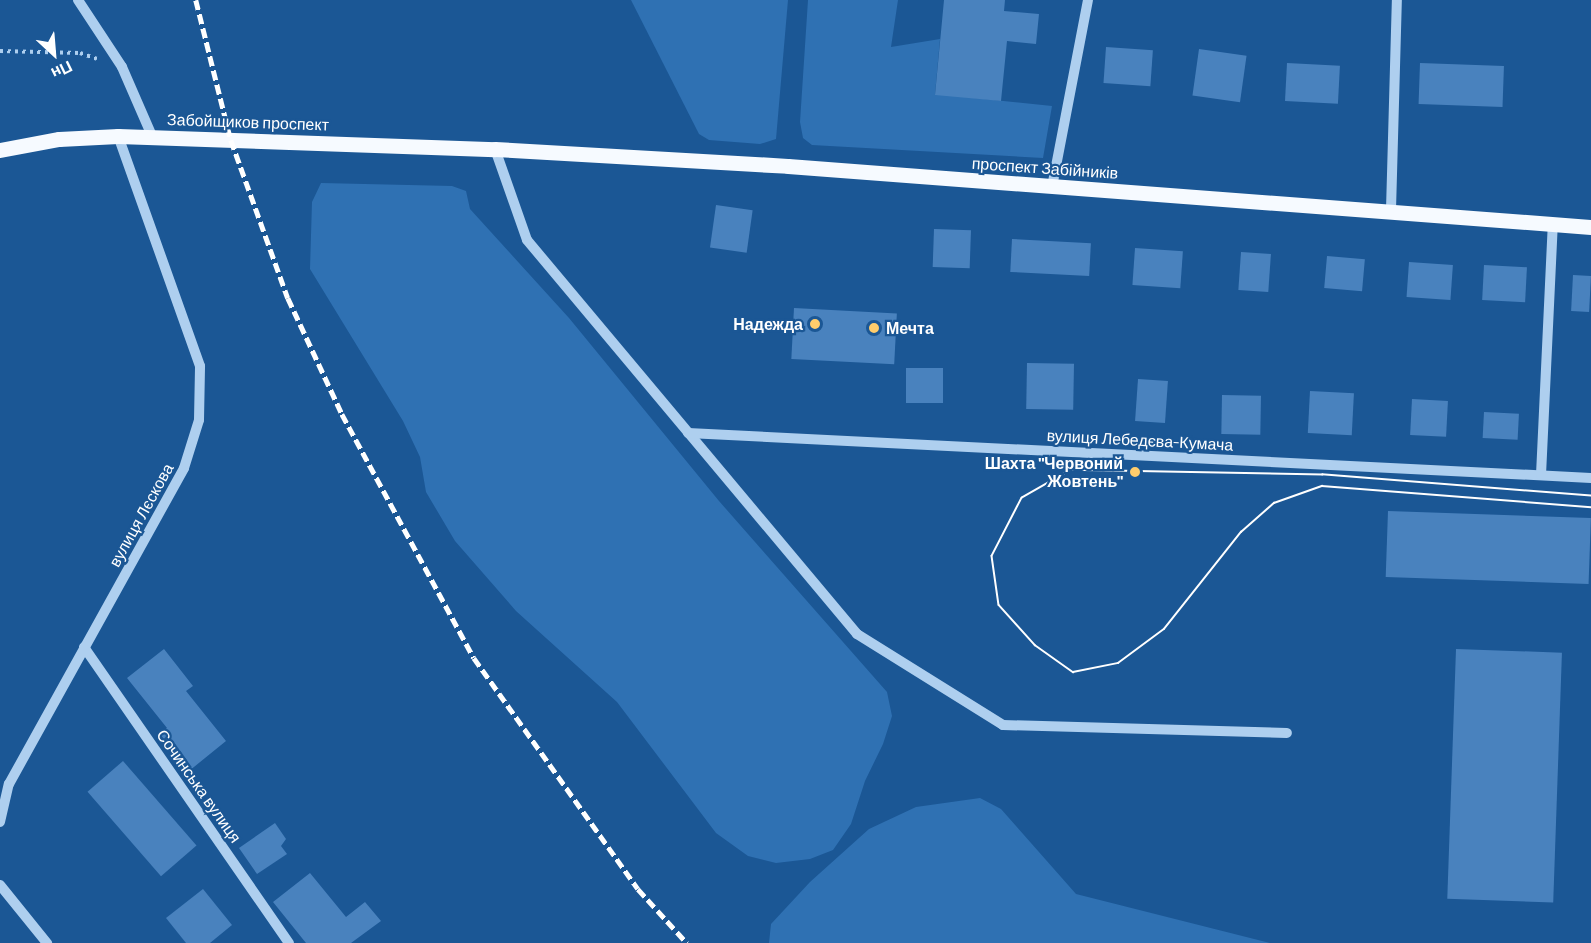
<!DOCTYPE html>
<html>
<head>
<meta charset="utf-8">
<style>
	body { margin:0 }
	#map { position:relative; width:1591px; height:943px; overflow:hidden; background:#1b5795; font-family:Barlow,sans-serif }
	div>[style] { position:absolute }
	.green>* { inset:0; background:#2f71b3 }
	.building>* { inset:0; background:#4982be; transform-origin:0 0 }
	.path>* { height:4px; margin-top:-2px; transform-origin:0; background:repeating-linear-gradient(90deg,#aecfef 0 3px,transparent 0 7.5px) }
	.minor>* { height:10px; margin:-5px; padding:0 5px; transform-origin:5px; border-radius:5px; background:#aecfef }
	.major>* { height:15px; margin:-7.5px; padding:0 7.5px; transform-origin:7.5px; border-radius:7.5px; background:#f6faff }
	.tram>* { height:1.5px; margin:-0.75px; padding:0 0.75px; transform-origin:0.75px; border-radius:0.75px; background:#fff }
	.rail>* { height:4.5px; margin-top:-2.25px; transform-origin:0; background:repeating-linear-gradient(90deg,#fff 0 10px,transparent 0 14.5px) }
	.dots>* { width:16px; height:16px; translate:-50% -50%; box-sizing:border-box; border:3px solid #1b5795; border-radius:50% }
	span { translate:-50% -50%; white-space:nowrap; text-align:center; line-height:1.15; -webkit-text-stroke:4.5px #1b5795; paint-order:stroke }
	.street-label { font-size:16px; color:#fff }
	.poi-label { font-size:16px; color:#fff; font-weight:700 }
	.right { translate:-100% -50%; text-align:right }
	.left { translate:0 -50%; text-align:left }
	.north { position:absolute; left:24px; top:24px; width:60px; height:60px; -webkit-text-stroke:4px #1b5795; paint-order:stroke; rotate:154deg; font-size:16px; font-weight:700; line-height:24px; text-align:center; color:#fff }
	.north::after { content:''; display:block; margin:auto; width:21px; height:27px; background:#fff; clip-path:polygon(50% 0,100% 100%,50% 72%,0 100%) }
</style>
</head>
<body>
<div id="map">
	<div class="green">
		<div style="clip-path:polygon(631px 0,788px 0,776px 139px,760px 144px,709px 140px,699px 134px)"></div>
		<div style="clip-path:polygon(808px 0,898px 0,891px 47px,940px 39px,935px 94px,1052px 106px,1043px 158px,812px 145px,803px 138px,800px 122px)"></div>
		<div style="clip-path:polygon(321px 183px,452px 186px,466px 191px,470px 209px,569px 318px,719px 501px,887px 692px,892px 716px,883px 744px,865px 781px,851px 824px,833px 850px,810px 859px,776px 863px,748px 856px,716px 833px,617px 702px,516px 611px,455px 541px,426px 492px,420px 457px,403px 421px,310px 269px,312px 202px)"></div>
		<div style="clip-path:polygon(980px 798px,1001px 809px,1076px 894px,1270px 943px,769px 943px,771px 924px,810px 882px,869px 829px,916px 807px)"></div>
	</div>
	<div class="building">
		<div style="clip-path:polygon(944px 0,1005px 0,1004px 11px,1039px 14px,1036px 44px,1007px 41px,1001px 101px,935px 95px)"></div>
		<div style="left:1106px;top:47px;width:47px;height:36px;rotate:4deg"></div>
		<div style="left:1199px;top:49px;width:48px;height:47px;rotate:8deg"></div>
		<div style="left:1287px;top:63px;width:53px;height:38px;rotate:3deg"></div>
		<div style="left:1420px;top:63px;width:84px;height:41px;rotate:2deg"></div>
		<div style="left:716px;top:205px;width:37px;height:43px;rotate:8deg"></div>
		<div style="left:934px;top:229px;width:37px;height:38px;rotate:2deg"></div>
		<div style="left:1012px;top:239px;width:79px;height:33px;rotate:3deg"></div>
		<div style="left:1135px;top:248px;width:48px;height:37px;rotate:4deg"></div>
		<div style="left:1241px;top:252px;width:30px;height:38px;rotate:4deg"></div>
		<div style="left:1327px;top:256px;width:38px;height:32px;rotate:5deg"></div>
		<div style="left:1409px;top:262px;width:44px;height:35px;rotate:4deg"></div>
		<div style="left:1484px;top:265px;width:43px;height:35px;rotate:3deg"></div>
		<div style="left:1573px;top:275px;width:18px;height:36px;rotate:3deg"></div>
		<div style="left:794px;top:308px;width:103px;height:51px;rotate:3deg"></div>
		<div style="left:1027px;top:363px;width:47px;height:46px;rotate:1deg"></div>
		<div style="left:906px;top:368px;width:37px;height:35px"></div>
		<div style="left:1138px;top:379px;width:30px;height:42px;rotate:4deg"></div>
		<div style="left:1310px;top:391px;width:44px;height:42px;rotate:3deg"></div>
		<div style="left:1222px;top:395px;width:39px;height:39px;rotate:1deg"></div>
		<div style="left:1412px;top:399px;width:36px;height:36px;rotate:3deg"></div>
		<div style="left:1484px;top:412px;width:35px;height:26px;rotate:3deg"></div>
		<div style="left:1388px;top:511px;width:203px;height:66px;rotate:2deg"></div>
		<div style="clip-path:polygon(164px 649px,193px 686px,186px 691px,226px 741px,189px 771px,160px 734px,167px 728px,127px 678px)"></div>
		<div style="left:1456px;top:649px;width:106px;height:250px;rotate:2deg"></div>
		<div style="left:123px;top:761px;width:112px;height:47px;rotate:49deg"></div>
		<div style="clip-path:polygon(275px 823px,286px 839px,281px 846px,287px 854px,257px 874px,239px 848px)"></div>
		<div style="clip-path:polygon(310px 873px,346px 917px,365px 902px,381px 921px,351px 943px,306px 943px,273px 902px)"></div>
		<div style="clip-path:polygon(203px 889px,232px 925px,210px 943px,186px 943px,166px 918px)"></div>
	</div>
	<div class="path">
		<div style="left:0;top:51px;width:80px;rotate:1.4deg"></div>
		<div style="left:80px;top:53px;width:18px;rotate:19deg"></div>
	</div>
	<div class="minor">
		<div style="left:78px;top:0;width:80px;rotate:56.7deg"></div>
		<div style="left:122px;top:67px;width:75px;rotate:66.5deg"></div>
		<div style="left:495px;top:149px;width:96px;rotate:70.6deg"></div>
		<div style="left:527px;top:240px;width:514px;rotate:50.05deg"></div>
		<div style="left:857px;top:634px;width:172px;rotate:31.9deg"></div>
		<div style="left:1003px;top:725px;width:284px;rotate:1.6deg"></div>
		<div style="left:1052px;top:187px;width:190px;rotate:-79.1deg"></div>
		<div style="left:1391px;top:210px;width:210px;rotate:-88.4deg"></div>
		<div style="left:688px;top:433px;width:904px;rotate:2.85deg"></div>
		<div style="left:1541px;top:475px;width:251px;rotate:-87.3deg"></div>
		<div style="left:84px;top:647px;width:360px;rotate:55.3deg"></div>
		<div style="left:0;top:822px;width:39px;rotate:-77deg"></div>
		<div style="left:9px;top:784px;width:361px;rotate:-61deg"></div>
		<div style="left:184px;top:468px;width:50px;rotate:-72.6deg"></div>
		<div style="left:199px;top:420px;width:54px;rotate:-88.9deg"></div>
		<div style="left:200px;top:366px;width:244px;rotate:-109.6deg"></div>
		<div style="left:0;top:885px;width:75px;rotate:51deg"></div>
	</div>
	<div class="major">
		<div style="left:0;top:150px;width:60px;rotate:-10.6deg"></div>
		<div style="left:59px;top:139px;width:59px;rotate:-2.9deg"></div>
		<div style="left:118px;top:136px;width:377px;rotate:2deg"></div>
		<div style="left:495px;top:149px;width:293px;rotate:3.3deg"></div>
		<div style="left:788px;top:166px;width:805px;rotate:4.34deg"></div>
	</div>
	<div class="tram">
		<div style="left:1591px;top:496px;width:269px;rotate:-175.5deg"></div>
		<div style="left:1323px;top:475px;width:252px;rotate:-178.9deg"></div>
		<div style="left:1071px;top:470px;width:56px;rotate:150.3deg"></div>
		<div style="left:1022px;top:498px;width:65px;rotate:117.3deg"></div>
		<div style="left:992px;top:556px;width:49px;rotate:81.9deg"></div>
		<div style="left:999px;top:605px;width:54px;rotate:48deg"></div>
		<div style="left:1035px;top:645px;width:47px;rotate:35.4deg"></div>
		<div style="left:1073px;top:672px;width:46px;rotate:-11.3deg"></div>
		<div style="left:1118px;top:663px;width:57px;rotate:-36.5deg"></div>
		<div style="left:1164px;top:629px;width:124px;rotate:-51.6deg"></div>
		<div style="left:1241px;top:532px;width:44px;rotate:-41.3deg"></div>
		<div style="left:1274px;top:503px;width:51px;rotate:-19.5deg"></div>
		<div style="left:1322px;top:486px;width:270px;rotate:4.5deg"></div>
	</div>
	<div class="rail">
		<div style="left:196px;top:0;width:144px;rotate:76deg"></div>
		<div style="left:231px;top:140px;width:168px;rotate:70.2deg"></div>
		<div style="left:288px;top:298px;width:128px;rotate:65deg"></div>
		<div style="left:342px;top:414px;width:277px;rotate:61.6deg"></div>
		<div style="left:474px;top:658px;width:283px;rotate:54.6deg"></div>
		<div style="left:638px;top:889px;width:73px;rotate:47.8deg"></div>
	</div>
	<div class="dots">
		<div style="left:815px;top:324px;background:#ffcd6c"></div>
		<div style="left:874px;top:328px;background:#ffcd6c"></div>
		<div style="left:1135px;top:472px;background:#ffcd6c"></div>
	</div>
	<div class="street-label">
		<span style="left:248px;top:122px;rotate:2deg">Забойщиков проспект</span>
		<span style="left:1045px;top:168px;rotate:4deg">проспект Забійників</span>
		<span style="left:1140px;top:440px;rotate:3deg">вулиця Лебедєва-Кумача</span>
		<span style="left:141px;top:515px;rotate:-61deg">вулиця Лєскова</span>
		<span style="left:199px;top:786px;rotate:55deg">Сочинська вулиця</span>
	</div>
	<div class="poi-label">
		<span class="right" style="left:803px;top:324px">Надежда</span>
		<span class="left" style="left:886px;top:328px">Мечта</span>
		<span class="right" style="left:1123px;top:472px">Шахта "Червоний<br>Жовтень"</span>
	</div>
	<div class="north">Пн</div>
</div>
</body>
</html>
